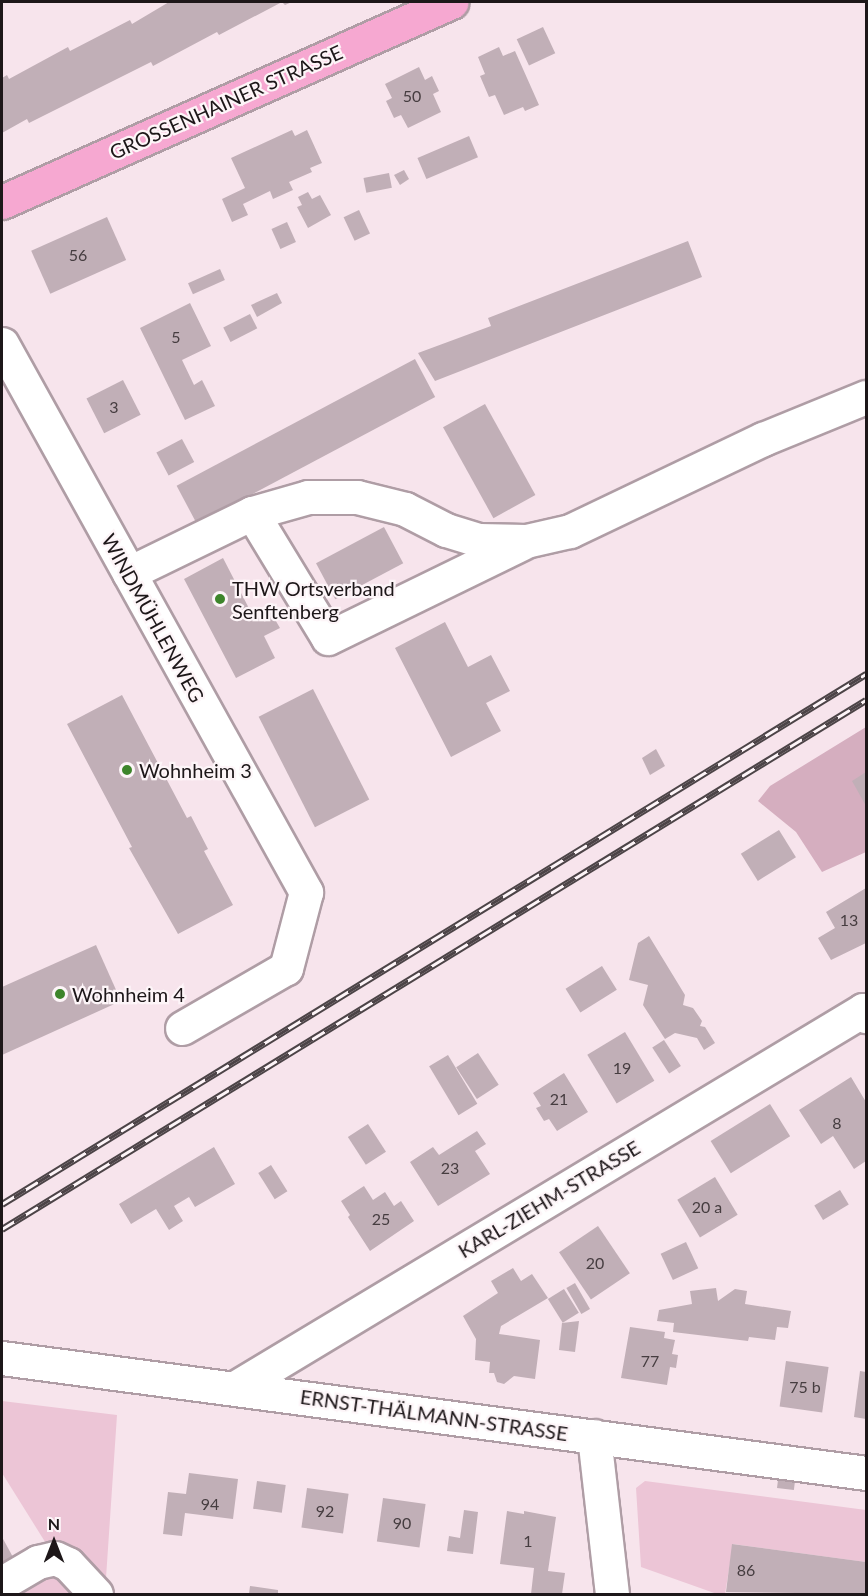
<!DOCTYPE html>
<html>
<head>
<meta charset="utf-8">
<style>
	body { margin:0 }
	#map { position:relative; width:868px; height:1596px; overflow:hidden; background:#f7e4ec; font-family:Lato,sans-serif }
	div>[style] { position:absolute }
	.green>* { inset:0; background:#ecc5d6 }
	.forest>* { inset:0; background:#d5aebf }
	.building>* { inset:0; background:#c1afb7; transform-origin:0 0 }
	.roads { filter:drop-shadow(2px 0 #af9da5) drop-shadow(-2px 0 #af9da5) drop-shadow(0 2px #af9da5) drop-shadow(0 -2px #af9da5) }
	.minor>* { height:33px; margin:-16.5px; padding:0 16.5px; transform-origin:16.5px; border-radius:16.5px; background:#fff }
	.major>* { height:33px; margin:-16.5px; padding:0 16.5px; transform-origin:16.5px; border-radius:16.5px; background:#f6a8d1 }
	.rail>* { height:7px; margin-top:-3.5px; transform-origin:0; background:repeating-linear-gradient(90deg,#fdf5f8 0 14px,#4c4447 0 28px); box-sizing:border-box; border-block:2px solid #4c4447 }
	.dots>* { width:16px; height:16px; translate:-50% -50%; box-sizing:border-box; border:3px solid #fdf5f8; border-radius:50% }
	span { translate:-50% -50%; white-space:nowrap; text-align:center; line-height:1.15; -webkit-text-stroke:4.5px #fdf5f8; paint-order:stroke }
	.number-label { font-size:16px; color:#463d40 }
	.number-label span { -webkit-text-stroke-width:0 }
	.street-label { font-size:20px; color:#1d1719 }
	.poi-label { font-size:20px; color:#1d1719 }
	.left { translate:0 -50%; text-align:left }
	.frame { position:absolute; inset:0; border:3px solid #1d1719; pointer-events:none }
	.north { position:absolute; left:24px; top:1512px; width:60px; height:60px; -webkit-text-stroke:4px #fdf5f8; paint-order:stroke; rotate:0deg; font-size:16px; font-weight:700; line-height:24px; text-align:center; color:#1d1719 }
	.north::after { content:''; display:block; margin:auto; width:21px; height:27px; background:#1d1719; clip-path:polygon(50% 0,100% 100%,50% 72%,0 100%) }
</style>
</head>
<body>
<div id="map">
	<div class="green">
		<div style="clip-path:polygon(2px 1401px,117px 1415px,106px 1578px,99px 1576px,90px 1563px,78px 1554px,47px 1545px,2px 1473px)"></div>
		<div style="clip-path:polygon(645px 1481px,866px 1510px,866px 1562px,733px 1544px,725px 1594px,717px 1594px,641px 1567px,636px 1488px)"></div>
		<div style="clip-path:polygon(53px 1568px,81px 1594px,2px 1594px)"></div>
	</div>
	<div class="forest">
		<div style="clip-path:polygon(866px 727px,866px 852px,822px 872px,796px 832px,758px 801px,770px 786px)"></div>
	</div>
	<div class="building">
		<div style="clip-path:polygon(169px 2px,292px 2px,285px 5px,282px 2px,219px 35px,217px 32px,153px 66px,151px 62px,29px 123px,27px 119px,2px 133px,2px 78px,7px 75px,9px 79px,68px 47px,70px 51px,130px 20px,132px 24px)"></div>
		<div style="left:543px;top:27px;width:29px;height:29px;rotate:65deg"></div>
		<div style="clip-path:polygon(499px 47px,503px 56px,515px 51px,539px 105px,525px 111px,523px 107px,504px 115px,495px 95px,489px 97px,480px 76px,485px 74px,478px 57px)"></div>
		<div style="clip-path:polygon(419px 67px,425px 80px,432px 76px,439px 91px,433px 94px,441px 112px,408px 128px,401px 115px,394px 118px,386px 101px,392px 98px,385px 84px)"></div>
		<div style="clip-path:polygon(292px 130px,295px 136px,307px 130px,322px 163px,310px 168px,312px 172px,289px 182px,293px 190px,273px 199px,270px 191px,243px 204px,248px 215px,232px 222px,222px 199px,245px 188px,231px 158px)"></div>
		<div style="left:469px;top:136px;width:23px;height:56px;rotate:67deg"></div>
		<div style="clip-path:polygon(404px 170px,409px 179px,400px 185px,394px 175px)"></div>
		<div style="left:389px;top:173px;width:15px;height:26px;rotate:79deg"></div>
		<div style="clip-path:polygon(308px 192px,312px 199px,320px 195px,331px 215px,308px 228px,297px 207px,302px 205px,298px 197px)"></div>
		<div style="left:359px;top:210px;width:26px;height:17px;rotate:65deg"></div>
		<div style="left:107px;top:217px;width:47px;height:83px;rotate:66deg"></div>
		<div style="left:287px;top:222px;width:22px;height:17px;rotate:66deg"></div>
		<div style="clip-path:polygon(688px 241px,702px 277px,435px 381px,418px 353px,491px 326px,488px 318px)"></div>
		<div style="left:220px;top:269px;width:12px;height:35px;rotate:66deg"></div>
		<div style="clip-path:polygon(277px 293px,282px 303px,257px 317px,251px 305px)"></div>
		<div style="clip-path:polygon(190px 303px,211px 346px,182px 360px,194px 385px,202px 380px,215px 406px,185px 420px,140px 328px)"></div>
		<div style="left:250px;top:314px;width:16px;height:30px;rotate:63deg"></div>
		<div style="left:415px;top:359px;width:43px;height:270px;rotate:62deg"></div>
		<div style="left:123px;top:380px;width:39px;height:41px;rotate:63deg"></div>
		<div style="left:485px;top:404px;width:104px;height:48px;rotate:61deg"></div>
		<div style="left:182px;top:439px;width:26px;height:29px;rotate:62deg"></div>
		<div style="left:384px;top:527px;width:41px;height:77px;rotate:62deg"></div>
		<div style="clip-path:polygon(223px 558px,255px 620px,270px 611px,280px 628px,264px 636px,275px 658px,236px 678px,184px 579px)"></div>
		<div style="clip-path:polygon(445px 622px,468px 667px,491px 655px,510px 691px,486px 703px,501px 731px,451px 757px,395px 648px)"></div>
		<div style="left:313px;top:689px;width:124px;height:61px;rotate:63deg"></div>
		<div style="clip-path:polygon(122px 695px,187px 818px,191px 816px,208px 849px,204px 851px,233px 905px,178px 934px,129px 848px,132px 847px,67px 724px)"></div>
		<div style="clip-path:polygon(656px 749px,665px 766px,650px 775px,642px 758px)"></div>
		<div style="clip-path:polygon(866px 772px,866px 806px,852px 781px)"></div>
		<div style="left:779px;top:830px;width:32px;height:45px;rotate:58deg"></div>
		<div style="clip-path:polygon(866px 888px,866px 943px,831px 960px,818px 938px,835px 928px,826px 912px)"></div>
		<div style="clip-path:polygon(649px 936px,685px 995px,683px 1005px,693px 1008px,702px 1021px,700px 1026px,705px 1027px,715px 1043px,704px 1050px,697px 1038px,675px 1033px,665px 1039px,643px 1005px,648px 985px,629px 980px,638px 943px)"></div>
		<div style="clip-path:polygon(96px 945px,121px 1001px,2px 1055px,2px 987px)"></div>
		<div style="left:602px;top:966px;width:28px;height:43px;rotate:58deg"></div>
		<div style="left:625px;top:1032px;width:57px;height:44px;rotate:59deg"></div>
		<div style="left:664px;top:1040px;width:31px;height:14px;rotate:57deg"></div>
		<div style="left:478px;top:1053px;width:38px;height:26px;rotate:57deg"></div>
		<div style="left:448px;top:1055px;width:57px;height:22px;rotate:59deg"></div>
		<div style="clip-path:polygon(564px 1073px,588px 1112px,557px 1131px,549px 1119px,544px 1121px,536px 1108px,541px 1106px,533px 1093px)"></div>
		<div style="clip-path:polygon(851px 1077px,866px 1102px,866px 1161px,854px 1169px,833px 1136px,821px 1144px,799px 1110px)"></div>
		<div style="left:770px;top:1104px;width:38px;height:70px;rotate:58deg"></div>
		<div style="left:368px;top:1124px;width:33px;height:24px;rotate:57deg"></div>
		<div style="clip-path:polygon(477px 1131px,486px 1144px,475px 1151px,490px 1174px,438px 1206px,410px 1162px,433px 1147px,439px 1155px)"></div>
		<div style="clip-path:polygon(214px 1147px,235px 1184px,195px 1207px,189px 1197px,174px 1206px,183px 1221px,169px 1230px,156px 1209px,131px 1224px,119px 1204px)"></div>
		<div style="left:271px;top:1165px;width:31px;height:15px;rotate:58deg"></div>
		<div style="left:715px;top:1177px;width:44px;height:44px;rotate:59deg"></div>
		<div style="clip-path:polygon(364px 1186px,373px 1200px,385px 1192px,394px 1206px,401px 1201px,414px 1221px,370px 1251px,348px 1217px,350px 1215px,341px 1201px)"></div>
		<div style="left:840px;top:1190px;width:17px;height:30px;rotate:59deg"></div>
		<div style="left:598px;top:1226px;width:57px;height:47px;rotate:56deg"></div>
		<div style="left:686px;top:1242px;width:29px;height:28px;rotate:65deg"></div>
		<div style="clip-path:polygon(513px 1268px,521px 1281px,532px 1274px,548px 1298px,501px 1326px,499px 1334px,540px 1340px,535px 1379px,514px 1376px,504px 1384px,497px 1382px,494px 1373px,489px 1373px,490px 1362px,475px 1360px,476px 1339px,463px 1316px,498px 1293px,491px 1281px)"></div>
		<div style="left:575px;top:1283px;width:30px;height:10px;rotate:60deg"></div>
		<div style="clip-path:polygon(716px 1288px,718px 1301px,735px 1289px,747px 1291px,745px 1304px,791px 1311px,788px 1328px,777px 1327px,775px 1340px,749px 1337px,748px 1341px,673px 1332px,674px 1323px,657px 1321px,659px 1310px,692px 1304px,690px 1291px)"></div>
		<div style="left:564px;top:1289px;width:28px;height:19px;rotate:58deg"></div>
		<div style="clip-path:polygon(579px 1321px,575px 1352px,559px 1350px,562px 1323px)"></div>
		<div style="clip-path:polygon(630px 1327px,665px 1332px,664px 1338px,675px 1340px,672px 1354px,678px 1355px,676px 1368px,670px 1367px,667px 1385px,621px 1378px)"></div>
		<div style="left:786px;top:1361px;width:43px;height:46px;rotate:8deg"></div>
		<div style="clip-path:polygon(860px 1371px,866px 1372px,866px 1419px,854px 1417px)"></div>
		<div style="clip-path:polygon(189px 1473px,238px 1479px,233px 1519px,185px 1513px,182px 1536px,163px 1534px,168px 1492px,186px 1494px)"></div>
		<div style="left:778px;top:1480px;width:17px;height:8px;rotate:7deg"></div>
		<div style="left:257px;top:1481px;width:29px;height:28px;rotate:8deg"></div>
		<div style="left:307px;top:1488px;width:42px;height:40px;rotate:8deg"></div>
		<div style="left:383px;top:1498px;width:43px;height:44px;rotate:8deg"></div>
		<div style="clip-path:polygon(464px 1510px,478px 1512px,473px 1554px,447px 1551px,449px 1536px,460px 1538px)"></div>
		<div style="clip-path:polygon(507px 1511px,524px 1514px,524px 1511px,556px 1517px,548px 1571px,565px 1573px,562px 1594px,531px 1594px,534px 1568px,500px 1564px)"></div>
		<div style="clip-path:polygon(2px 1537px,14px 1559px,2px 1566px)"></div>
		<div style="clip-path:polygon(732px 1544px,866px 1562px,866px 1594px,726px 1592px)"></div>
		<div style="clip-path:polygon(250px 1586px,278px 1590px,278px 1594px,249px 1594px)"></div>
	</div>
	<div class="roads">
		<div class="minor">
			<div style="left:2px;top:344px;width:627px;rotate:60.98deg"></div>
			<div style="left:306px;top:892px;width:79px;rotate:104.7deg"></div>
			<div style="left:286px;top:968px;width:120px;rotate:150deg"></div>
			<div style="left:252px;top:513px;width:146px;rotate:58.7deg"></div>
			<div style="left:328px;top:638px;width:215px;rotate:-26deg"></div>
			<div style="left:129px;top:573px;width:137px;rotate:-26deg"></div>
			<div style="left:252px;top:513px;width:58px;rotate:-15.9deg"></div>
			<div style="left:308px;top:497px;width:49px"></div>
			<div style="left:357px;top:497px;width:49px;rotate:14deg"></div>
			<div style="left:405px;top:509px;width:46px;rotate:27.1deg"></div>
			<div style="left:446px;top:530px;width:34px;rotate:17deg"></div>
			<div style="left:479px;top:540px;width:47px;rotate:1.2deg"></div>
			<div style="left:526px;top:541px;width:45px;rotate:-12.8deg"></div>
			<div style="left:570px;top:531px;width:214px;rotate:-25.5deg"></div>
			<div style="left:763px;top:439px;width:111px;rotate:-22.2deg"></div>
			<div style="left:2px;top:1358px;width:872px;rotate:7.58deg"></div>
			<div style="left:235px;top:1388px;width:733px;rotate:-31.04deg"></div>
			<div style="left:863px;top:1010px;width:7px;rotate:63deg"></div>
			<div style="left:594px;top:1436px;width:159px;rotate:83.5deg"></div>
			<div style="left:2px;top:1583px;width:42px;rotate:-30.3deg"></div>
			<div style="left:38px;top:1562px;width:17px;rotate:-13deg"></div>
			<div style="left:55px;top:1558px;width:14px;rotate:25deg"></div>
			<div style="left:68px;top:1564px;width:41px;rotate:47deg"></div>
		</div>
		<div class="major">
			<div style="left:2px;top:202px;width:492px;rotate:-24deg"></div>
		</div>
	</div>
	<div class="rail">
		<div style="left:2px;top:1204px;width:1014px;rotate:-31.53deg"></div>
		<div style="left:2px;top:1229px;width:1013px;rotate:-31.48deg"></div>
	</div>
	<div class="dots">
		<div style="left:220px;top:599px;background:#3d852b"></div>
		<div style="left:127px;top:770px;background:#3d852b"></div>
		<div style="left:60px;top:994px;background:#3d852b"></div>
	</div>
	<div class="number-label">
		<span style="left:412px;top:96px">50</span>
		<span style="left:78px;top:255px">56</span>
		<span style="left:176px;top:337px">5</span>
		<span style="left:114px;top:407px">3</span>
		<span style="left:849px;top:920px">13</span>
		<span style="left:622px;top:1068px">19</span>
		<span style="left:559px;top:1099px">21</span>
		<span style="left:837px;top:1123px">8</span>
		<span style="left:450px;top:1168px">23</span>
		<span style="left:707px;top:1207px">20 a</span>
		<span style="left:381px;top:1219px">25</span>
		<span style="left:595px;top:1263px">20</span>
		<span style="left:650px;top:1361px">77</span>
		<span style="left:805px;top:1387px">75 b</span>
		<span style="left:210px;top:1504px">94</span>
		<span style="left:325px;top:1511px">92</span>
		<span style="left:402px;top:1523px">90</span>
		<span style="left:528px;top:1541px">1</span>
		<span style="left:746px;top:1570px">86</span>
	</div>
	<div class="street-label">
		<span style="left:226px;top:102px;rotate:-24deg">GROSSENHAINER STRASSE</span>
		<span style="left:153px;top:618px;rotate:61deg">WINDMÜHLENWEG</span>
		<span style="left:549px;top:1199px;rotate:-31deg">KARL-ZIEHM-STRASSE</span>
		<span style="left:434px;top:1415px;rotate:8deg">ERNST-THÄLMANN-STRASSE</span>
	</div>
	<div class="poi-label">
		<span class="left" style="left:232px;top:600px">THW Ortsverband<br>Senftenberg</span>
		<span class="left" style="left:139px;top:770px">Wohnheim 3</span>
		<span class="left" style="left:72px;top:994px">Wohnheim 4</span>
	</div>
	<div class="frame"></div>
	<div class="north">N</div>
</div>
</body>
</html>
